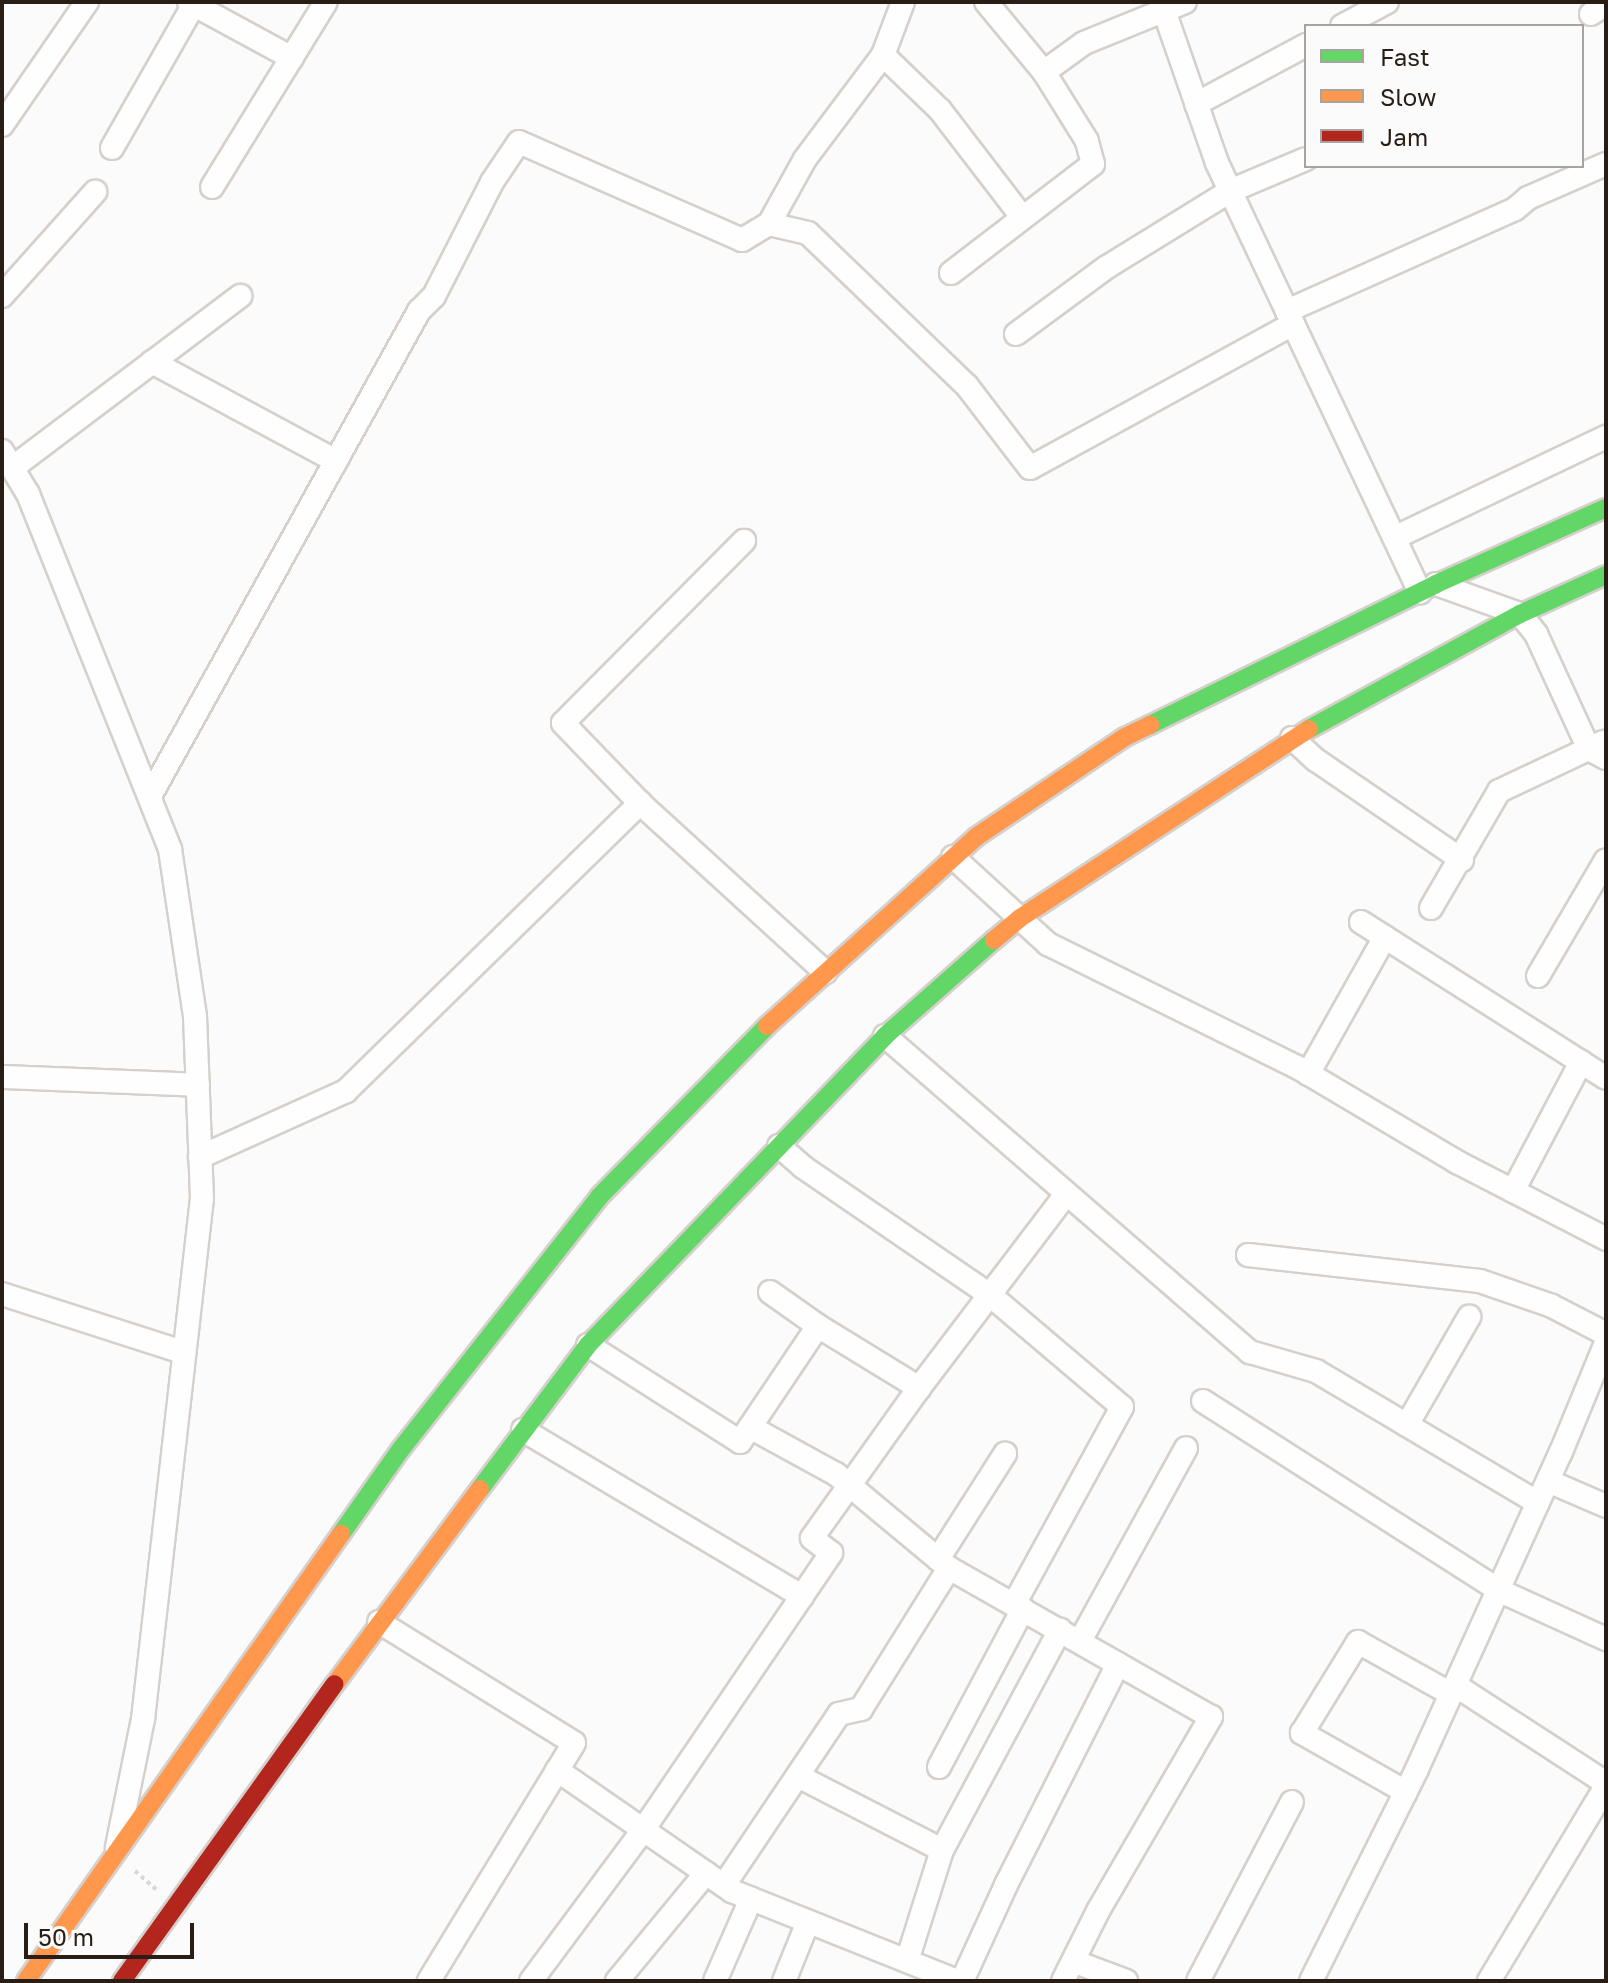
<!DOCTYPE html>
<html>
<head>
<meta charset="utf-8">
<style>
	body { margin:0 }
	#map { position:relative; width:1608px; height:1983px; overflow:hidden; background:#fbfbfb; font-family:"Golos Text",sans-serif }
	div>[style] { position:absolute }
	.path>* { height:4px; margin-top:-2px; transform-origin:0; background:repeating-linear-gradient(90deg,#d9d8d7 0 4px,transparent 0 8px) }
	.roads { filter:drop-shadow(2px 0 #d5d0cc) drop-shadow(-2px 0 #d5d0cc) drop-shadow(0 2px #d5d0cc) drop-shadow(0 -2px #d5d0cc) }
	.street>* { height:22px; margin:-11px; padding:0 11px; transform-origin:11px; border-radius:11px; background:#fefefe }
	.fast>* { height:18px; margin:-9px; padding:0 9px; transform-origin:9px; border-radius:9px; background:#63d668 }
	.slow>* { height:18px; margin:-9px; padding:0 9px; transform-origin:9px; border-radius:9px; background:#ff974d }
	.jam>* { height:18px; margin:-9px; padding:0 9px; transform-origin:9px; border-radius:9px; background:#b3261e }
	span { translate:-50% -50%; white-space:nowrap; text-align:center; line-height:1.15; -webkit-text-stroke:6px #fbfbfb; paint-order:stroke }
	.frame { position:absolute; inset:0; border:4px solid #281e16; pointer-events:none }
	.legend { position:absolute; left:1304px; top:24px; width:280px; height:144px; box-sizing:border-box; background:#fbfbfb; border:2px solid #a7a39f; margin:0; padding:10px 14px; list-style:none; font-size:24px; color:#281e16 }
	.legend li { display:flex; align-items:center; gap:16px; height:40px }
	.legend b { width:40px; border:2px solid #a7a39f }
	.scale { position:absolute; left:24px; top:1923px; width:170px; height:36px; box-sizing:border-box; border:4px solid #281e16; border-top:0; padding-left:10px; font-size:24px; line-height:28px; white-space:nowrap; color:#281e16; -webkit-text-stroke:6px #fbfbfb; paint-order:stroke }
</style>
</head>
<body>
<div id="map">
	<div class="path">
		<div style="left:135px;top:1871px;width:28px;rotate:41deg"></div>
	</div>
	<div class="roads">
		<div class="street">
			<div style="left:189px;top:2px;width:117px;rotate:28.5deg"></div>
			<div style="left:1161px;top:2px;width:170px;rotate:70.8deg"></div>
			<div style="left:1217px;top:163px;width:475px;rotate:64.7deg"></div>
			<div style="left:1591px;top:14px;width:18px;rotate:-34deg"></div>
			<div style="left:1342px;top:26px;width:51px;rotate:-28.1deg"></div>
			<div style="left:883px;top:55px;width:79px;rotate:44deg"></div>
			<div style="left:940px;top:110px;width:135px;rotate:52.5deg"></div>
			<div style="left:1044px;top:72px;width:49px;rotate:-35.9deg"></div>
			<div style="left:1084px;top:43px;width:109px;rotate:-22.1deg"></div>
			<div style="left:1196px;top:104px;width:125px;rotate:-28.2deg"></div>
			<div style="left:2px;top:125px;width:150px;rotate:-55.4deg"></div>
			<div style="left:112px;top:148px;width:166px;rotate:-60.3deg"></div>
			<div style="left:212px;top:187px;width:217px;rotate:-58.4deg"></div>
			<div style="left:769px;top:224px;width:40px;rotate:13deg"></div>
			<div style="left:808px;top:233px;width:221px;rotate:43.9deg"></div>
			<div style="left:967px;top:386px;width:103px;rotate:52.5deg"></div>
			<div style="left:1030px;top:468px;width:300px;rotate:-28.7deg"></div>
			<div style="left:1293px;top:324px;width:14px;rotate:-115deg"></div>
			<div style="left:1287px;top:311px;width:250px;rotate:-24.1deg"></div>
			<div style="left:1515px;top:209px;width:17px;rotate:-40deg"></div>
			<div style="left:1528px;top:198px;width:85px;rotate:-23.6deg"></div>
			<div style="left:951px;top:273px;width:179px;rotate:-37.5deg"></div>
			<div style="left:1093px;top:164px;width:24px;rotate:-105deg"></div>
			<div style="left:1087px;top:141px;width:81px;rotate:-121.9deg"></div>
			<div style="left:1044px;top:72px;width:91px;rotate:-129.6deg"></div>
			<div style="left:2px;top:296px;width:140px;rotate:-48.2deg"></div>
			<div style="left:1016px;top:334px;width:113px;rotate:-36.4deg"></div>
			<div style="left:1107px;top:267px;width:145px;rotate:-31.7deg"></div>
			<div style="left:1230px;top:191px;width:82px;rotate:-22.8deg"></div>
			<div style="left:152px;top:362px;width:209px;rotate:28.3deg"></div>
			<div style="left:2px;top:451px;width:50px;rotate:58.8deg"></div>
			<div style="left:28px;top:494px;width:382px;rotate:68.2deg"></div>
			<div style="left:170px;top:849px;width:169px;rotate:81.5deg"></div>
			<div style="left:195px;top:1016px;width:182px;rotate:87.8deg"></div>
			<div style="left:202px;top:1198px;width:524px;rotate:96.46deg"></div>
			<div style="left:143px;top:1719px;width:131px;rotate:101.5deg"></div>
			<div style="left:12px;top:468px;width:286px;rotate:-37deg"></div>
			<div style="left:1396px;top:537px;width:233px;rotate:-25.5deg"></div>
			<div style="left:1436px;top:584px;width:89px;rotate:19.7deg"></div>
			<div style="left:1520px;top:614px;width:26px;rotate:51deg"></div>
			<div style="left:1536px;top:634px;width:127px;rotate:65.3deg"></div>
			<div style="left:1589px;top:749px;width:19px;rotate:28deg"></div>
			<div style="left:1292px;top:738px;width:33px;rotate:43deg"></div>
			<div style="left:1316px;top:760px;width:177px;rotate:34.4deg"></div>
			<div style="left:150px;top:796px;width:555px;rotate:-60.99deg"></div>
			<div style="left:419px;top:311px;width:21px;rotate:-45deg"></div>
			<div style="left:434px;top:296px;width:128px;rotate:-63deg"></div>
			<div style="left:492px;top:182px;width:48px;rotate:-56deg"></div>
			<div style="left:519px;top:142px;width:244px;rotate:23.7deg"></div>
			<div style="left:742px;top:240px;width:31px;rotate:-31deg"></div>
			<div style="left:769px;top:224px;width:74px;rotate:-61deg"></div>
			<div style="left:805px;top:159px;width:130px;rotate:-53.1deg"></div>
			<div style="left:883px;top:55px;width:57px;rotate:-69.3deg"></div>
			<div style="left:640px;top:803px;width:111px;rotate:-133.9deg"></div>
			<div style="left:563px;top:723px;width:257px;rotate:-45.2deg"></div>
			<div style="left:953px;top:857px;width:129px;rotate:42.5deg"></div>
			<div style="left:1048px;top:944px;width:278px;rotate:26.3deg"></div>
			<div style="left:1297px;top:1067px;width:186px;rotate:30.7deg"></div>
			<div style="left:1457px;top:1162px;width:168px;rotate:27.3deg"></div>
			<div style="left:1431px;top:908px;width:135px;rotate:-59.8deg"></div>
			<div style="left:1499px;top:791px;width:115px;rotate:-25.2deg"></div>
			<div style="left:1361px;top:922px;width:290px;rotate:32.5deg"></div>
			<div style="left:1538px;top:976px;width:134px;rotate:-59.6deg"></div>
			<div style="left:885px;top:1036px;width:483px;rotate:40.9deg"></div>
			<div style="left:1250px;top:1352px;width:69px;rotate:16.1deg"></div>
			<div style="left:1316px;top:1371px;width:258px;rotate:30.7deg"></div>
			<div style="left:1308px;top:1074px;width:157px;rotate:-60.7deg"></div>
			<div style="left:2px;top:1077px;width:196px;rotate:2.3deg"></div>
			<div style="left:779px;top:1146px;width:32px;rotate:41deg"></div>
			<div style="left:803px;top:1167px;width:227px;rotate:34.4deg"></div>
			<div style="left:990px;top:1295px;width:173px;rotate:40.3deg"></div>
			<div style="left:1122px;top:1407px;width:225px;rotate:118.7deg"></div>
			<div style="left:200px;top:1157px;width:160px;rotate:-24.3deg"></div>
			<div style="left:346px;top:1091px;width:412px;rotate:-44.4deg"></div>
			<div style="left:640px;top:803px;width:251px;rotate:42.4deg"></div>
			<div style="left:1513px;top:1191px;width:146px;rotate:-62.2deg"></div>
			<div style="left:1248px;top:1255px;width:233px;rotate:6.4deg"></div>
			<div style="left:1480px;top:1281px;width:76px;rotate:19.1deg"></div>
			<div style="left:1552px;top:1306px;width:61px;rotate:27.4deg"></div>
			<div style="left:770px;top:1292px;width:59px;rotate:35.3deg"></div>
			<div style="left:818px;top:1326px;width:119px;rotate:31.5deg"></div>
			<div style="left:2px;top:1294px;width:190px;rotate:17.8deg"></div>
			<div style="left:588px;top:1345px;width:180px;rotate:32.5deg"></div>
			<div style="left:740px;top:1442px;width:140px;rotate:-56.1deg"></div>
			<div style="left:1203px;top:1401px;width:350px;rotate:32.6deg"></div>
			<div style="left:1498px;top:1590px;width:119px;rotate:24.4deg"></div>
			<div style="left:1407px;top:1425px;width:125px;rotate:-60.1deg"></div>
			<div style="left:750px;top:1427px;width:98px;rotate:28.7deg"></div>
			<div style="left:836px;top:1474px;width:147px;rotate:39.8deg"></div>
			<div style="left:949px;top:1568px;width:194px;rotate:29.6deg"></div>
			<div style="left:1118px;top:1664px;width:248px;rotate:116.9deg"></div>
			<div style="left:1006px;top:1885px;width:106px;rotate:114.6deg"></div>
			<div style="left:523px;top:1430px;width:325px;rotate:30.8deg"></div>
			<div style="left:1548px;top:1481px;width:63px;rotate:23.3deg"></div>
			<div style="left:938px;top:1559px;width:125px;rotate:-57.5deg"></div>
			<div style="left:379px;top:1622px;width:229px;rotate:31.8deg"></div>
			<div style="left:574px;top:1743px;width:279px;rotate:121.4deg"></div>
			<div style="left:1080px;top:1641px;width:220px;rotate:-61.2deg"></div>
			<div style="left:1455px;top:1685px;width:180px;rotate:33deg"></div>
			<div style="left:939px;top:1767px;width:179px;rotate:-62deg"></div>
			<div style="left:557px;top:1770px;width:213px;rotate:34.7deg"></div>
			<div style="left:732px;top:1891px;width:242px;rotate:21.8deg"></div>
			<div style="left:798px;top:1776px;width:162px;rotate:27.2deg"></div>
			<div style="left:1406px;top:1792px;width:120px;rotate:-150.4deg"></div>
			<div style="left:1302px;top:1733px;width:107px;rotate:-58.4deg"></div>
			<div style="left:1358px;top:1642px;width:107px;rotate:29.2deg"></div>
			<div style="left:724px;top:1885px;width:206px;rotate:-56.1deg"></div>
			<div style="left:839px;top:1714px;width:23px;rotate:-13deg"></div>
			<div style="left:861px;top:1709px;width:166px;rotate:-58deg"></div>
			<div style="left:907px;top:1961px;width:116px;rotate:-72.5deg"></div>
			<div style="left:942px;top:1850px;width:250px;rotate:-61.8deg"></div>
			<div style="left:1073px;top:1961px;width:57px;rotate:20.7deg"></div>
			<div style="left:531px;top:1981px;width:188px;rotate:-53.4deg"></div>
			<div style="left:643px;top:1830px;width:335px;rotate:-55.8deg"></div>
			<div style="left:831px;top:1553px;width:24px;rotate:-142deg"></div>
			<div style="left:812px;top:1538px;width:184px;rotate:-54.5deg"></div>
			<div style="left:919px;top:1388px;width:243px;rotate:-52.8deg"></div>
			<div style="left:617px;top:1981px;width:140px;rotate:-50.5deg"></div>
			<div style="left:715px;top:1981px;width:90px;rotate:-66.3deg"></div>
			<div style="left:784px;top:1981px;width:64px;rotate:-67.9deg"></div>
			<div style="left:1063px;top:1981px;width:78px;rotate:-63.4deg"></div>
			<div style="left:1098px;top:1911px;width:225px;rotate:-59.8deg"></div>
			<div style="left:1211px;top:1717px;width:107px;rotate:-150.3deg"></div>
			<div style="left:1198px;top:1981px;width:202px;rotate:-62.3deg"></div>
			<div style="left:1311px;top:1981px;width:237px;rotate:-63.4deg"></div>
			<div style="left:1417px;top:1769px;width:348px;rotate:-65.6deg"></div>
			<div style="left:1561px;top:1452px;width:118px;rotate:-67.6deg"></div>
			<div style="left:1489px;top:1981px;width:227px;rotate:-59deg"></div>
		</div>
		<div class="fast">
			<div style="left:1150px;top:725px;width:319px;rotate:-26.2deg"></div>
			<div style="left:1436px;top:584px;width:186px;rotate:-24.1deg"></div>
			<div style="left:1309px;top:729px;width:240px;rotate:-28.6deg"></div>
			<div style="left:1520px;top:614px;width:94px;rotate:-24.4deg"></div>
			<div style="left:480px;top:1489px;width:180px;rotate:-53.1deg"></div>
			<div style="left:588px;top:1345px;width:429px;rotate:-46.1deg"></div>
			<div style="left:885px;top:1036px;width:145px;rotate:-41.4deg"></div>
			<div style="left:341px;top:1534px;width:104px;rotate:-54.8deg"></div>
			<div style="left:401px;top:1449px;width:320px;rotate:-51.8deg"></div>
			<div style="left:599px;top:1197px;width:240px;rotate:-45.5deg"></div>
		</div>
		<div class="slow">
			<div style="left:994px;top:940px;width:34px;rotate:-40deg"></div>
			<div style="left:1020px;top:918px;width:345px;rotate:-33.2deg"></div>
			<div style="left:767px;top:1026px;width:282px;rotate:-42.1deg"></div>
			<div style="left:976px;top:837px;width:179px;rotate:-33.9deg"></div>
			<div style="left:1125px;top:737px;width:28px;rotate:-26deg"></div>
			<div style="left:335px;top:1684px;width:243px;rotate:-53.4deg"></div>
			<div style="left:26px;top:1981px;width:547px;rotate:-54.83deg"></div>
		</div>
		<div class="jam">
			<div style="left:122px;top:1981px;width:365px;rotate:-54.4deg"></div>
		</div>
	</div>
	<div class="frame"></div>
	<ul class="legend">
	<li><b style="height:10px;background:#63d668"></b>Fast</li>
	<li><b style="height:10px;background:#ff974d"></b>Slow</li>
	<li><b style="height:10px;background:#b3261e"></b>Jam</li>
	</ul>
	<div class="scale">50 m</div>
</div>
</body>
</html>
